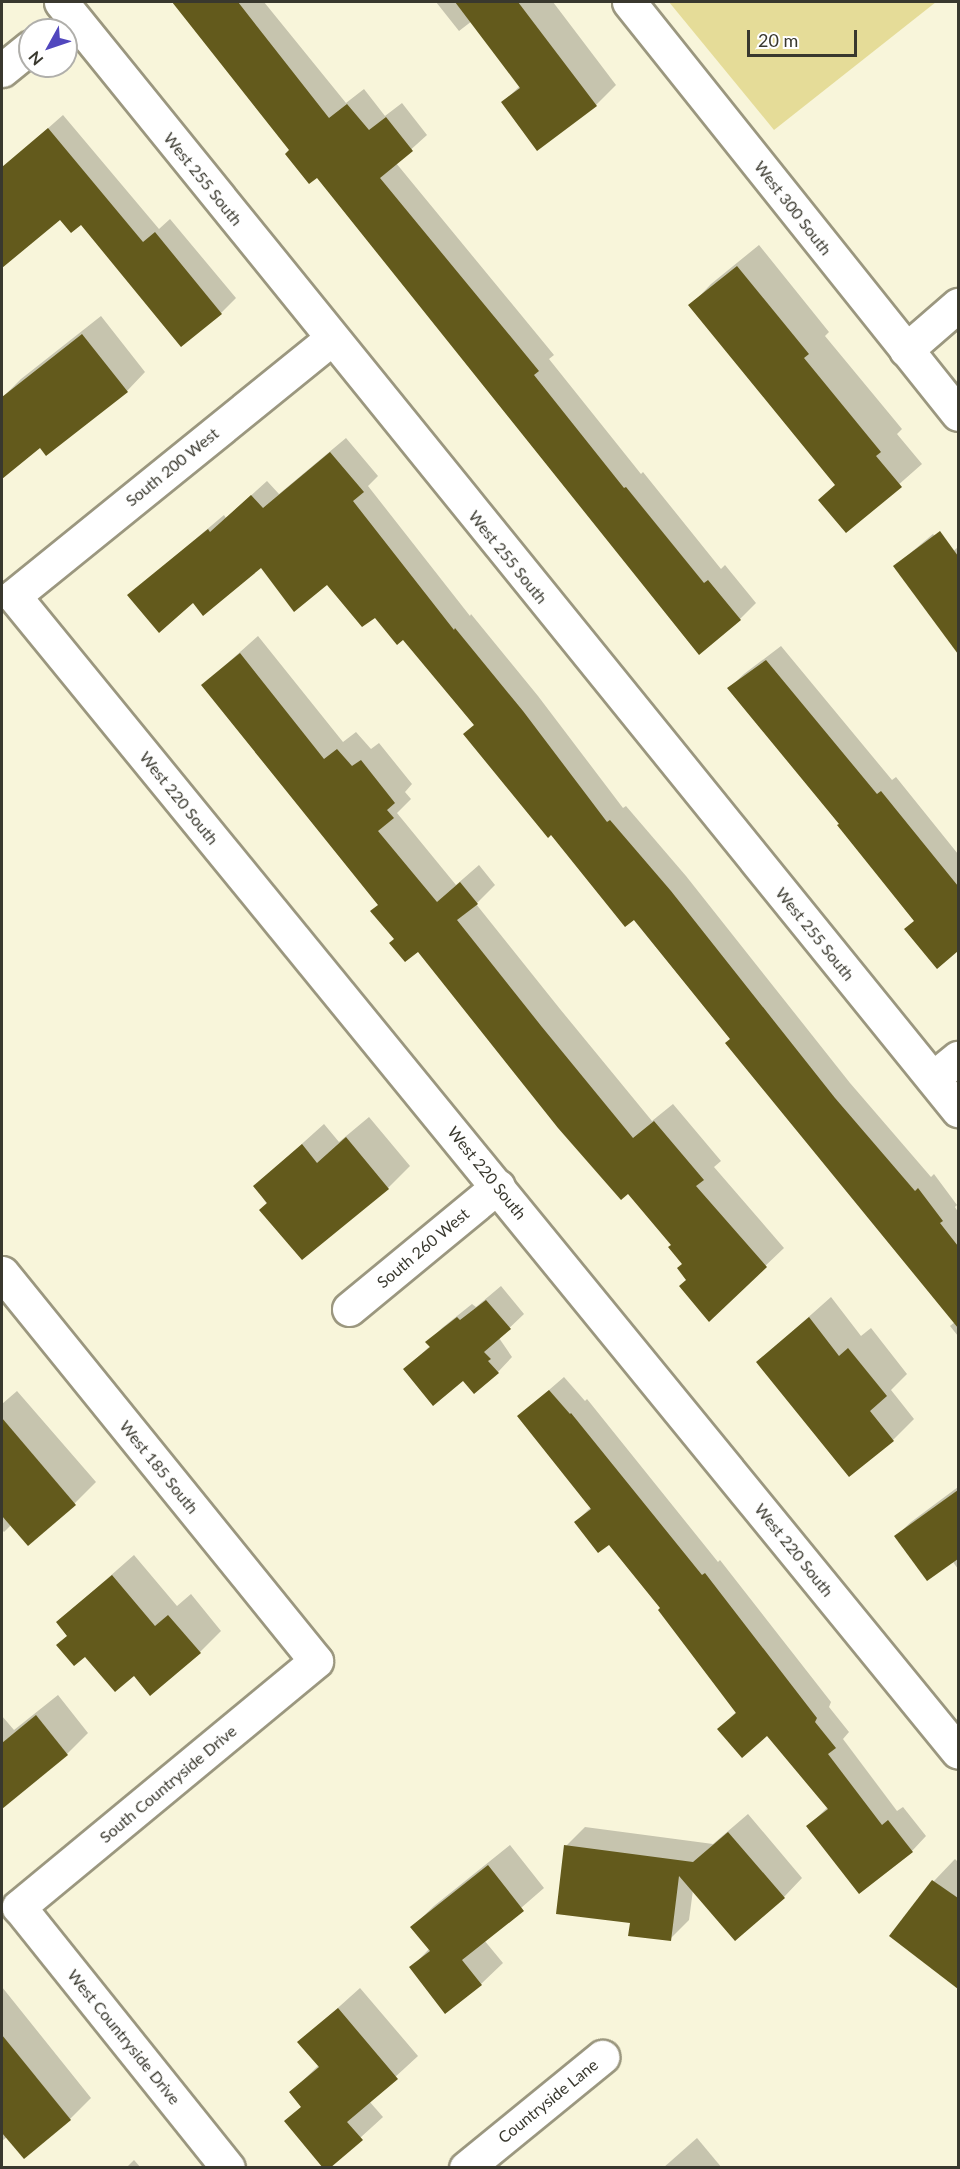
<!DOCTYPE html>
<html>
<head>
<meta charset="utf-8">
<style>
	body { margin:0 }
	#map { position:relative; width:960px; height:2169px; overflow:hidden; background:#f8f5da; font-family:Lato,sans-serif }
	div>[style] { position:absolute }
	.green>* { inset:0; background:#e5dc98 }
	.shadow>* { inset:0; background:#0003 }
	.building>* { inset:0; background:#635a1c }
	.roads { filter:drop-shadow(2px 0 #9b977f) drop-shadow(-2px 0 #9b977f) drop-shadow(0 2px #9b977f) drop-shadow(0 -2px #9b977f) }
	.minor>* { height:33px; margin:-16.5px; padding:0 16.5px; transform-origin:16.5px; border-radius:16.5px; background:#fff }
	span { translate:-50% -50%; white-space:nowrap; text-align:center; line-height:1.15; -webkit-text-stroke:6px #fff; paint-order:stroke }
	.street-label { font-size:16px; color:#39382e }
	.frame { position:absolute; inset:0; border:3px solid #39382e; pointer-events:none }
	.north { position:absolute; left:18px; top:18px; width:60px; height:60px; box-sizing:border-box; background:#fff; border:2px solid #b0afab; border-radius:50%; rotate:230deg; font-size:16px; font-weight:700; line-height:24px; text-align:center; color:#39382e }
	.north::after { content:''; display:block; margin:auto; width:21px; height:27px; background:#5147be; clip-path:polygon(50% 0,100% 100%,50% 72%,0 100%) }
	.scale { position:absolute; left:747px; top:30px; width:110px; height:27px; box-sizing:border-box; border:3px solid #39382e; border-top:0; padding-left:8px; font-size:18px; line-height:21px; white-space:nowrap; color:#39382e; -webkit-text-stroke:4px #fff; paint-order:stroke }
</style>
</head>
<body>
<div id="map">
	<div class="green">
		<div style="clip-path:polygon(669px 2px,936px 2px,774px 130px)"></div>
	</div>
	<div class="shadow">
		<div style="clip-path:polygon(170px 2px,264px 2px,346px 103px,364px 89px,385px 116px,402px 103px,427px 135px,396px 163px,554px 355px,549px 359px,641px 474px,643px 472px,721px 569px,725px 565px,756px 603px,740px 619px,699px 652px,317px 176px,290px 150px,174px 2px)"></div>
		<div style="clip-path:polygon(436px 2px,553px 2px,616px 85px,596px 105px,503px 102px,520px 86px,472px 21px,459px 31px)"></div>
		<div style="clip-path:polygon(63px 115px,159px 229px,170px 219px,236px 298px,221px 313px,81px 223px,60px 217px,4px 264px,2px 261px,2px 178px,16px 165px,12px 160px)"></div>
		<div style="clip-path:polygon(759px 245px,829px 332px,825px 336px,902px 429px,897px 434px,922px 464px,846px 531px,836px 484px,690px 306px,711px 284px)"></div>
		<div style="clip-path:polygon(101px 316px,145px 372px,127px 391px,40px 446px,2px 477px,2px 415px,10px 408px,2px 398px,21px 379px)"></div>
		<div style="clip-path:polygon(346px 438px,378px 476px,368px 486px,470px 616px,471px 614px,538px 696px,623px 808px,626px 806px,686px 876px,850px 1083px,931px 1177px,934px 1174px,957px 1205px,955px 1207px,958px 1212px,958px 1336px,950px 1326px,955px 1322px,731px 1039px,403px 638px,327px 583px,261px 566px,193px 601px,129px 595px,224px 515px,226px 518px,267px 481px,279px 494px)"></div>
		<div style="clip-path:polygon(933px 534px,950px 554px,958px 547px,958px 651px,895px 566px)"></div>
		<div style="clip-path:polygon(258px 636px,343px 742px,356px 732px,371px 749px,379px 743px,412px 784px,405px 792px,411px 799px,397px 813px,456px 885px,479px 865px,495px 885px,476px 904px,560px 1009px,652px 1121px,673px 1104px,721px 1161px,714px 1167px,784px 1248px,709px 1320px,673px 1245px,418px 950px,395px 939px,379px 904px,203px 685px)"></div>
		<div style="clip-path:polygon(781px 646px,892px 780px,896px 777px,958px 854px,958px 949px,937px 967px,915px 921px,841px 824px,729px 688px,744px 674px)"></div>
		<div style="clip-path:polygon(369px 1117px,410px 1166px,388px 1188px,302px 1258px,255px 1186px,324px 1124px,339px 1142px)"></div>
		<div style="clip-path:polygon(501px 1286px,524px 1314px,499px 1338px,512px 1357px,498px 1372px,463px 1379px,405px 1369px,430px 1346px,428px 1342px,442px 1328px,472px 1304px,476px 1307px)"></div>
		<div style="clip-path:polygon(831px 1297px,861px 1336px,871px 1328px,907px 1374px,891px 1390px,914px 1419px,893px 1440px,758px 1362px)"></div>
		<div style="clip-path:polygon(564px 1377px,585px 1401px,587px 1399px,718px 1562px,720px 1560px,831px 1702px,829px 1707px,849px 1732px,843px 1739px,897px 1811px,903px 1807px,926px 1836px,912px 1851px,808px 1826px,828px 1807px,767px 1734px,719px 1729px,737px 1711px,662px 1608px,609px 1543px,576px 1522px,591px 1507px,519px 1416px)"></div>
		<div style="clip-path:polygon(17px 1391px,96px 1482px,74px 1504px,11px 1525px,4px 1532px,2px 1530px,2px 1404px)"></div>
		<div style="clip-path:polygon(958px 1487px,958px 1569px,953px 1562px,896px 1536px,911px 1522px)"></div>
		<div style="clip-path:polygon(134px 1555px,177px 1606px,191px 1594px,221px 1631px,200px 1652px,134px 1674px,58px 1645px,68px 1635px,58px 1622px)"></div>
		<div style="clip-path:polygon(58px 1695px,88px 1733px,67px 1754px,2px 1807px,2px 1716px,14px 1730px)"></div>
		<div style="clip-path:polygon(748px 1814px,802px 1878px,784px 1897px,693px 1890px,689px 1920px,670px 1939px,631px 1922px,566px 1846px,585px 1827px,713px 1844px)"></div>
		<div style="clip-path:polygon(510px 1845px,544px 1888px,484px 1940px,503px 1963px,481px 1984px,446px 2012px,411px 1968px,430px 1948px,412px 1927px,434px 1906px)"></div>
		<div style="clip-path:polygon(955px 1859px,958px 1862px,958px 1987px,891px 1936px,934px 1881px)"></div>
		<div style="clip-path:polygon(2px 1987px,91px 2098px,70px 2119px,7px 2137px,2px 2141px)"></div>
		<div style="clip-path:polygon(360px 1988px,418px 2056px,369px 2101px,383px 2117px,327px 2168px,286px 2121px,302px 2106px,291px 2092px,319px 2065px,300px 2042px)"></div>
		<div style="clip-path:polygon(697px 2138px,722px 2168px,663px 2168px)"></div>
		<div style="clip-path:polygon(134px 2160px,141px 2168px,126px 2168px)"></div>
	</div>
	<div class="building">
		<div style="clip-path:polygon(172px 2px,238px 2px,329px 118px,347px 104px,369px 130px,386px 117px,413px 151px,380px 178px,539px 371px,534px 375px,624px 488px,626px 487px,704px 583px,708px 580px,741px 620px,699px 655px,317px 178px,309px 184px,285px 154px,289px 150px)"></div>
		<div style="clip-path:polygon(455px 2px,518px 2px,597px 106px,537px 151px,501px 102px,520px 88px)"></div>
		<div style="clip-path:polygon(48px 128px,143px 242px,155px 232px,222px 314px,181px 347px,81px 225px,71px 233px,60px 220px,2px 268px,2px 167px)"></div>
		<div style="clip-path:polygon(737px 266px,809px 354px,804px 358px,881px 452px,876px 456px,902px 487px,846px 533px,818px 500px,835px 485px,688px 305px)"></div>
		<div style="clip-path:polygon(82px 334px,128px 392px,46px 456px,40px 448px,2px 479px,2px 397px)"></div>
		<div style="clip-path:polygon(330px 452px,364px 492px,353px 501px,454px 630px,455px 628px,523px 711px,607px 822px,610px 820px,671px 891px,835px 1098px,915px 1191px,918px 1188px,943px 1221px,940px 1223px,958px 1246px,958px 1328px,725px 1043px,730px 1039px,634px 920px,625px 927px,551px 835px,548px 838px,463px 734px,474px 725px,403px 640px,397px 645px,375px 618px,362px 627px,327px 585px,294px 612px,261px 568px,203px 616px,193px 603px,159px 633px,127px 595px,208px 529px,210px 532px,251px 495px,263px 508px)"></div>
		<div style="clip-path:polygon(940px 531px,958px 556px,958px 654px,893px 566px)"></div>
		<div style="clip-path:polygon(240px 653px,324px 759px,337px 749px,352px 766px,361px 760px,395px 803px,387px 810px,394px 818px,378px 831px,437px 902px,460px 882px,478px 904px,457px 920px,542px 1027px,633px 1138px,654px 1121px,704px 1180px,696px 1186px,767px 1267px,709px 1322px,679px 1286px,686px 1280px,677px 1268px,682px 1264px,668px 1247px,671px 1245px,628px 1194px,621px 1200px,558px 1128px,418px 952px,405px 962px,389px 943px,394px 939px,370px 911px,378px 905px,201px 685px)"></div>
		<div style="clip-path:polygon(766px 660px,877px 794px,881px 791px,958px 886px,958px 951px,937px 969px,904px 929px,914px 921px,837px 825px,839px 824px,727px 688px)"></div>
		<div style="clip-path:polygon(346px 1137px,389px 1189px,302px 1260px,259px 1210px,267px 1203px,253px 1186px,302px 1144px,317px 1163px)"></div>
		<div style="clip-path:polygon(486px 1300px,511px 1329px,484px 1352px,491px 1359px,488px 1361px,499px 1373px,474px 1394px,463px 1381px,433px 1406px,403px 1369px,430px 1347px,425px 1342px,457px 1317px,460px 1320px)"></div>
		<div style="clip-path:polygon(809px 1317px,839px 1356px,848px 1348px,887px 1396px,870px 1411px,894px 1441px,849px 1477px,756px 1362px)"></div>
		<div style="clip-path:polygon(549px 1390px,570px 1414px,571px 1413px,702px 1575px,705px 1573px,817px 1718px,815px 1722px,836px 1748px,828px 1754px,882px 1825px,888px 1820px,913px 1852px,859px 1894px,806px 1826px,828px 1809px,767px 1736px,742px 1758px,717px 1729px,736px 1713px,658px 1610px,660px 1608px,609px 1545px,598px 1553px,574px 1522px,591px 1509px,517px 1416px)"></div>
		<div style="clip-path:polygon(2px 1418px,76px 1505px,28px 1546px,2px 1516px)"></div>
		<div style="clip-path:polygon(958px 1490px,958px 1559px,927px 1581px,894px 1536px)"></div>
		<div style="clip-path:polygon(112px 1575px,155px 1626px,168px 1615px,201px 1653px,150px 1696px,134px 1676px,115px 1692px,85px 1657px,74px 1666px,56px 1645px,67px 1636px,56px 1622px)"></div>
		<div style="clip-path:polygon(36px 1715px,68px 1755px,2px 1809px,2px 1743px)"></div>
		<div style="clip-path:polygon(728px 1832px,785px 1898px,735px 1941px,679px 1876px,671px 1941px,628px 1936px,630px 1923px,556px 1914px,564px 1845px,693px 1862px)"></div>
		<div style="clip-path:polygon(488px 1865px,524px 1911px,462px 1960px,482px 1985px,445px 2014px,409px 1967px,430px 1951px,410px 1927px)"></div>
		<div style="clip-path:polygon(932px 1880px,958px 1898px,958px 1989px,889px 1936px)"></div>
		<div style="clip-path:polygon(338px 2008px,398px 2079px,347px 2122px,363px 2140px,330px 2168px,323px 2168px,284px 2121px,301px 2107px,289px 2092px,319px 2067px,297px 2042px)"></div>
		<div style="clip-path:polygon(2px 2035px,71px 2120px,24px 2159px,2px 2133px)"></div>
	</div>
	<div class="roads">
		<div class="minor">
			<div style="left:61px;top:2px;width:1426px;rotate:51.01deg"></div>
			<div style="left:629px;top:2px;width:527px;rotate:51.39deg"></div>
			<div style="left:2px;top:70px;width:36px;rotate:-39deg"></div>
			<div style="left:331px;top:339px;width:408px;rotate:141deg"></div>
			<div style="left:14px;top:596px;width:1492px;rotate:50.76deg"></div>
			<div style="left:906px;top:350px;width:69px;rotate:-40.9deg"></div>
			<div style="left:933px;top:1078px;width:32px;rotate:-39deg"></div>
			<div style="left:2px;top:1273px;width:499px;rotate:51deg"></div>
			<div style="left:316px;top:1661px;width:386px;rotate:140.4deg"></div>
			<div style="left:19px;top:1907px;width:334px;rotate:51.3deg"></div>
			<div style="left:349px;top:1309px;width:193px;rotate:-39.5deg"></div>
			<div style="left:466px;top:2168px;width:176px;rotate:-39.2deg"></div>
		</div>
	</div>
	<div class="street-label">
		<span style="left:203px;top:179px;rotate:51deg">West 255 South</span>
		<span style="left:793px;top:208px;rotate:52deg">West 300 South</span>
		<span style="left:172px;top:467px;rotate:-39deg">South 200 West</span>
		<span style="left:508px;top:557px;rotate:51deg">West 255 South</span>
		<span style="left:179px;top:798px;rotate:51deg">West 220 South</span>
		<span style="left:815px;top:934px;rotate:51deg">West 255 South</span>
		<span style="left:487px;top:1173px;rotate:51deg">West 220 South</span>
		<span style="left:423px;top:1248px;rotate:-40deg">South 260 West</span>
		<span style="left:159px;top:1467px;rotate:51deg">West 185 South</span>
		<span style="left:794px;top:1550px;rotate:51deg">West 220 South</span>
		<span style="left:168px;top:1784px;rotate:-40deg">South Countryside Drive</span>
		<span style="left:124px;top:2037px;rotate:51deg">West Countryside Drive</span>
		<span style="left:548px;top:2101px;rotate:-39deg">Countryside Lane</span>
	</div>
	<div class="frame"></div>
	<div class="north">N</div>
	<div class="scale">20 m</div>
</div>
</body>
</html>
